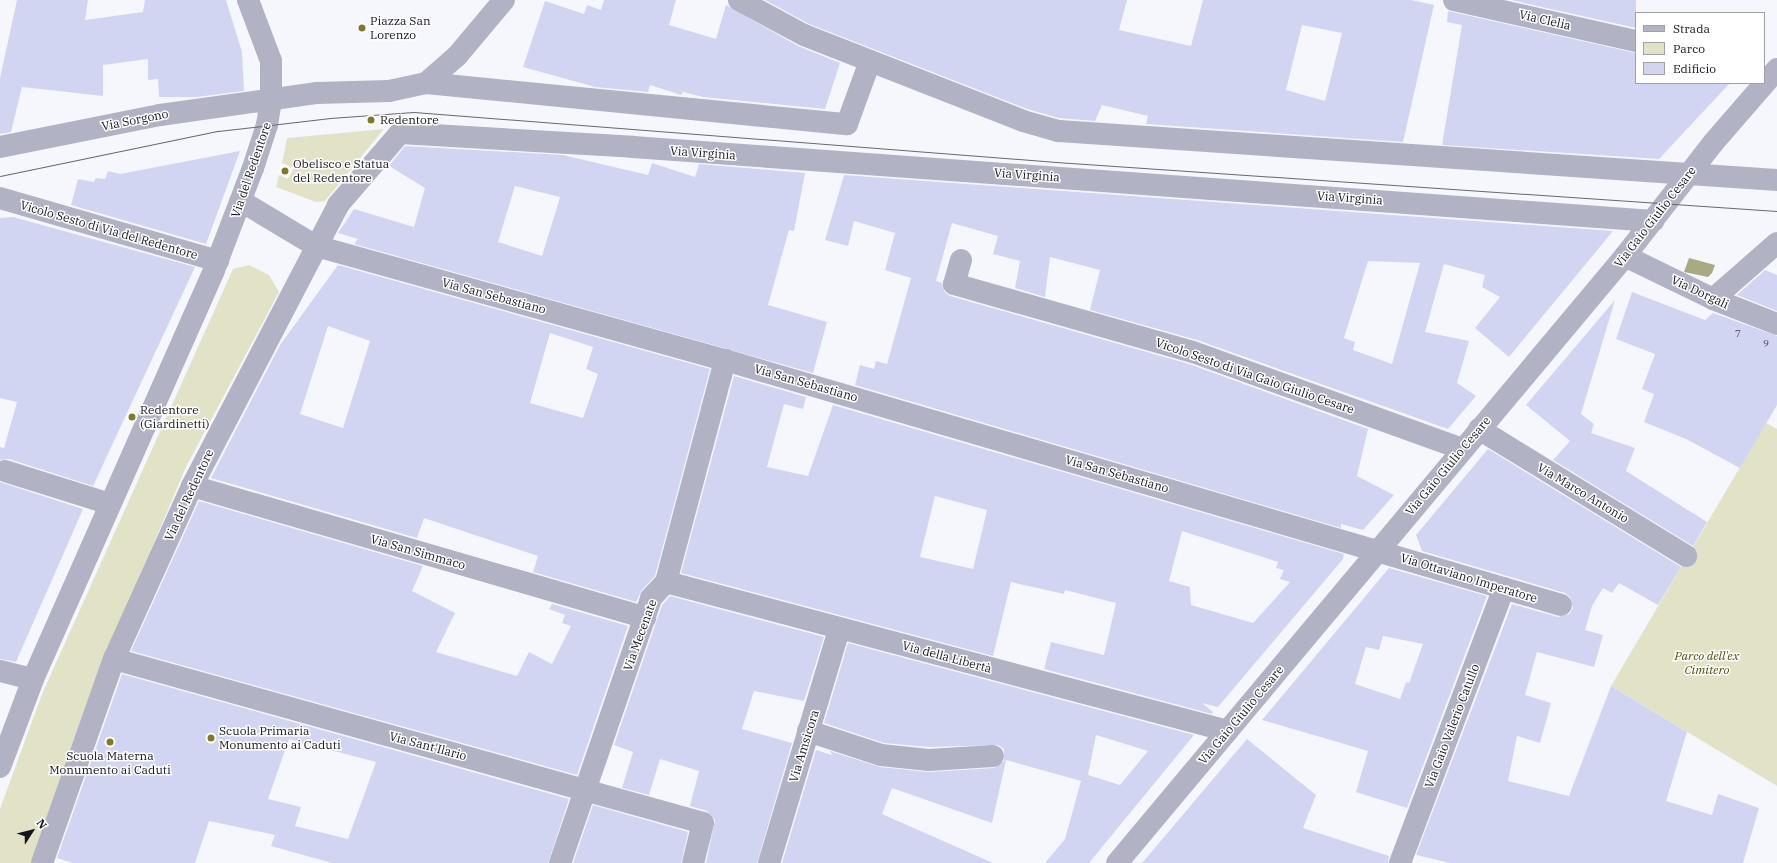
<!DOCTYPE html>
<html>
<head>
<meta charset="utf-8">
<style>
	body { margin:0 }
	#map { position:relative; width:1777px; height:863px; overflow:hidden; background:#f6f7fd; font-family:"IBM Plex Serif",serif }
	div>[style] { position:absolute }
	.green>* { inset:0; background:#e2e3c6 }
	.water>* { inset:0; background:#aaaa82 }
	.building>* { inset:0; background:#d2d5f1 }
	.minor>* { height:22px; margin:-11px; padding:0 11px; transform-origin:11px; border-radius:11px; background:#b1b3c4 }
	.tram>* { height:1px; margin:-0.5px; padding:0 0.5px; transform-origin:0.5px; border-radius:0.5px; background:#67676f }
	.dots>* { width:11px; height:11px; translate:-50% -50%; box-sizing:border-box; border:2px solid #fff; border-radius:50% }
	span { translate:-50% -50%; white-space:nowrap; text-align:center; line-height:1.15; -webkit-text-stroke:3px #fff; paint-order:stroke }
	.number-label { font-size:10px; color:#444453 }
	.number-label span { -webkit-text-stroke-width:0 }
	.street-label { font-size:12px; color:#14141e }
	.poi-label { font-size:12px; color:#14141e }
	.left { translate:0 -50%; text-align:left }
	.park-label { font-size:12px; color:#504e07; font-style:italic }
	.legend { position:absolute; left:1635px; top:12px; width:130px; height:72px; box-sizing:border-box; background:#fff; border:1px solid #a1a1a5; margin:0; padding:5px 7px; list-style:none; font-size:12px; color:#14141e }
	.legend li { display:flex; align-items:center; gap:8px; height:20px }
	.legend b { width:20px; border:1px solid #a1a1a5 }
	.north { position:absolute; left:12px; top:811px; width:40px; height:40px; -webkit-text-stroke:3px #fff; paint-order:stroke; rotate:54deg; font-size:11px; font-weight:700; line-height:16px; text-align:center; color:#14141e }
	.north::after { content:''; display:block; margin:auto; width:14px; height:18px; background:#14141e; clip-path:polygon(50% 0,100% 100%,50% 72%,0 100%) }
</style>
</head>
<body>
<div id="map">
	<div class="green">
		<div style="clip-path:polygon(384px 129px,325px 201px,316px 202px,276px 187px,279px 175px,288px 179px,294px 168px,282px 163px,287px 138px)"></div>
		<div style="clip-path:polygon(249px 265px,269px 275px,279px 292px,185px 469px,94px 686px,33px 863px,0 863px,0 809px,42px 694px,233px 269px)"></div>
		<div style="clip-path:polygon(1766px 423px,1777px 429px,1777px 786px,1611px 686px)"></div>
	</div>
	<div class="water">
		<div style="clip-path:polygon(1689px 258px,1715px 265px,1712px 273px,1708px 277px,1684px 272px)"></div>
	</div>
	<div class="building">
		<div style="clip-path:polygon(17px 0,88px 0,85px 20px,143px 12px,145px 0,226px 0,242px 52px,244px 91px,197px 97px,159px 97px,158px 79px,148px 80px,148px 59px,103px 65px,103px 96px,22px 87px,11px 132px,0 134px,0 78px)"></div>
		<div style="clip-path:polygon(604px 0,676px 0,669px 25px,716px 39px,726px 5px,798px 46px,840px 63px,825px 109px,703px 97px,683px 92px,681px 95px,650px 85px,648px 92px,595px 87px,523px 67px,545px 1px,584px 14px,587px 5px,601px 10px)"></div>
		<div style="clip-path:polygon(evenodd,765px 0,1127px 0,1119px 30px,1191px 46px,1203px 0,1411px 0,1434px 5px,1403px 142px,1146px 124px,1148px 116px,1102px 105px,1095px 121px,1059px 118px,1027px 109px,809px 24px,765px 0,1302px 25px,1342px 33px,1325px 101px,1286px 90px,1302px 25px)"></div>
		<div style="clip-path:polygon(1511px 0,1636px 0,1636px 28px)"></div>
		<div style="clip-path:polygon(1448px 11px,1636px 53px,1636px 83px,1730px 83px,1659px 159px,1442px 145px,1462px 25px,1447px 22px)"></div>
		<div style="clip-path:polygon(evenodd,405px 146px,563px 155px,648px 175px,652px 163px,695px 177px,699px 164px,805px 173px,794px 231px,789px 230px,768px 305px,827px 322px,813px 373px,354px 244px,358px 239px,338px 233px,354px 209px,414px 227px,425px 188px,389px 166px,405px 146px,515px 186px,560px 197px,542px 256px,498px 242px,515px 186px)"></div>
		<div style="clip-path:polygon(240px 151px,206px 244px,71px 205px,78px 179px,94px 182px,96px 178px,105px 179px,108px 171px,120px 174px)"></div>
		<div style="clip-path:polygon(evenodd,844px 175px,1613px 231px,1509px 357px,1475px 328px,1500px 297px,1482px 287px,1485px 275px,1444px 264px,1425px 332px,1469px 341px,1457px 383px,1476px 396px,1448px 429px,1197px 340px,1090px 310px,1100px 270px,1050px 257px,1045px 297px,1015px 288px,1020px 261px,993px 254px,998px 236px,952px 223px,936px 281px,942px 283px,945px 292px,950px 296px,1189px 364px,1368px 429px,1357px 476px,1394px 495px,1363px 530px,1341px 524px,1341px 528px,855px 385px,860px 365px,874px 369px,876px 361px,887px 364px,911px 278px,885px 270px,895px 233px,854px 221px,848px 246px,825px 240px,844px 175px,1368px 261px,1420px 263px,1392px 364px,1353px 350px,1355px 342px,1344px 338px,1368px 261px)"></div>
		<div style="clip-path:polygon(13px 217px,195px 267px,93px 486px,9px 459px,0 460px,0 447px,4px 448px,17px 402px,0 398px,0 218px)"></div>
		<div style="clip-path:polygon(evenodd,338px 265px,710px 369px,655px 576px,642px 590px,636px 602px,533px 572px,538px 556px,424px 518px,417px 538px,211px 478px,280px 345px,338px 265px,328px 326px,370px 341px,343px 428px,300px 414px,328px 326px,338px 265px,550px 333px,593px 347px,586px 369px,598px 374px,583px 418px,530px 403px,550px 333px)"></div>
		<div style="clip-path:polygon(1765px 270px,1777px 275px,1777px 311px,1737px 295px)"></div>
		<div style="clip-path:polygon(1632px 292px,1705px 320px,1713px 313px,1777px 336px,1777px 405px,1740px 468px,1686px 439px,1644px 422px,1654px 394px,1642px 389px,1655px 354px,1616px 339px)"></div>
		<div style="clip-path:polygon(1615px 300px,1581px 414px,1594px 424px,1591px 433px,1635px 448px,1626px 471px,1707px 522px,1693px 546px,1553px 460px,1570px 441px,1526px 405px)"></div>
		<div style="clip-path:polygon(evenodd,734px 376px,806px 397px,803px 409px,784px 404px,767px 467px,808px 476px,833px 405px,1344px 554px,1343px 559px,1218px 707px,1202px 703px,1213px 712px,1212px 714px,1044px 669px,1051px 642px,1104px 655px,1116px 603px,1065px 590px,1064px 594px,1011px 582px,993px 656px,681px 573px,734px 376px,935px 496px,987px 510px,973px 569px,920px 557px,935px 496px,734px 376px,1182px 531px,1278px 562px,1276px 568px,1284px 570px,1280px 579px,1290px 582px,1253px 623px,1191px 605px,1190px 587px,1169px 581px,1182px 531px)"></div>
		<div style="clip-path:polygon(1488px 449px,1681px 567px,1658px 605px,1619px 583px,1612px 593px,1603px 588px,1592px 606px,1585px 630px,1603px 635px,1594px 667px,1537px 652px,1525px 695px,1551px 703px,1540px 743px,1517px 736px,1508px 781px,1569px 796px,1611px 686px,1687px 732px,1666px 801px,1712px 815px,1718px 794px,1759px 808px,1743px 863px,1450px 863px,1416px 855px,1512px 604px,1558px 617px,1569px 614px,1573px 608px,1570px 597px,1565px 593px,1422px 551px,1416px 535px)"></div>
		<div style="clip-path:polygon(0 482px,83px 509px,16px 662px,0 659px)"></div>
		<div style="clip-path:polygon(199px 501px,423px 566px,412px 591px,455px 613px,436px 652px,517px 676px,529px 652px,552px 664px,571px 626px,562px 623px,565px 615px,549px 609px,552px 604px,628px 626px,577px 775px,131px 651px)"></div>
		<div style="clip-path:polygon(evenodd,1389px 568px,1487px 596px,1407px 808px,1356px 792px,1368px 751px,1262px 720px,1389px 568px,1383px 636px,1423px 644px,1409px 683px,1406px 682px,1400px 699px,1355px 684px,1366px 647px,1379px 650px,1383px 636px)"></div>
		<div style="clip-path:polygon(670px 596px,824px 637px,804px 701px,754px 691px,742px 729px,792px 743px,757px 863px,706px 863px,715px 820px,707px 811px,690px 806px,699px 771px,660px 759px,649px 795px,622px 788px,633px 752px,614px 745px,662px 605px)"></div>
		<div style="clip-path:polygon(evenodd,848px 643px,1194px 735px,1089px 863px,1045px 863px,1065px 839px,1081px 781px,1006px 760px,992px 823px,892px 788px,882px 814px,993px 863px,782px 863px,816px 750px,832px 755px,830px 751px,880px 767px,928px 772px,994px 768px,1004px 761px,1004px 749px,998px 745px,929px 747px,884px 743px,824px 723px,848px 643px,1096px 735px,1148px 751px,1120px 785px,1088px 775px,1096px 735px)"></div>
		<div style="clip-path:polygon(evenodd,122px 674px,569px 799px,548px 863px,332px 863px,271px 846px,275px 835px,209px 821px,195px 863px,73px 863px,57px 858px,122px 674px,289px 739px,376px 762px,348px 839px,295px 826px,301px 807px,268px 799px,289px 739px)"></div>
		<div style="clip-path:polygon(1247px 739px,1316px 795px,1303px 828px,1389px 856px,1388px 863px,1142px 863px)"></div>
		<div style="clip-path:polygon(593px 805px,688px 832px,681px 863px,573px 863px)"></div>
	</div>
	<div class="minor">
		<div style="left:739px;top:0;width:74px;rotate:28.3deg"></div>
		<div style="left:804px;top:35px;width:235px;rotate:21.4deg"></div>
		<div style="left:1023px;top:121px;width:37px;rotate:16deg"></div>
		<div style="left:1059px;top:131px;width:720px;rotate:3.9deg"></div>
		<div style="left:1454px;top:0;width:187px;rotate:12.7deg"></div>
		<div style="left:426px;top:83px;width:423px;rotate:5.6deg"></div>
		<div style="left:847px;top:124px;width:67px;rotate:-69.9deg"></div>
		<div style="left:0;top:147px;width:163px;rotate:-11.3deg"></div>
		<div style="left:160px;top:115px;width:159px;rotate:-8deg"></div>
		<div style="left:317px;top:93px;width:72px;rotate:-1.6deg"></div>
		<div style="left:389px;top:91px;width:38px;rotate:-12deg"></div>
		<div style="left:426px;top:83px;width:41px;rotate:-41.1deg"></div>
		<div style="left:457px;top:56px;width:73px;rotate:-50deg"></div>
		<div style="left:0;top:198px;width:227px;rotate:16.1deg"></div>
		<div style="left:241px;top:201px;width:87px;rotate:31deg"></div>
		<div style="left:316px;top:246px;width:425px;rotate:15.6deg"></div>
		<div style="left:725px;top:360px;width:871px;rotate:16.33deg"></div>
		<div style="left:1625px;top:256px;width:98px;rotate:26deg"></div>
		<div style="left:1713px;top:299px;width:69px;rotate:21.3deg"></div>
		<div style="left:961px;top:260px;width:25px;rotate:106deg"></div>
		<div style="left:954px;top:284px;width:248px;rotate:15.9deg"></div>
		<div style="left:1193px;top:352px;width:286px;rotate:19.8deg"></div>
		<div style="left:1713px;top:299px;width:85px;rotate:-41.2deg"></div>
		<div style="left:1479px;top:429px;width:243px;rotate:31.5deg"></div>
		<div style="left:5px;top:471px;width:110px;rotate:17.4deg"></div>
		<div style="left:192px;top:486px;width:472px;rotate:16.2deg"></div>
		<div style="left:666px;top:582px;width:581px;rotate:14.85deg"></div>
		<div style="left:114px;top:659px;width:611px;rotate:15.56deg"></div>
		<div style="left:703px;top:823px;width:41px;rotate:104deg"></div>
		<div style="left:0;top:671px;width:34px;rotate:14deg"></div>
		<div style="left:808px;top:731px;width:77px;rotate:18.2deg"></div>
		<div style="left:881px;top:755px;width:48px;rotate:5.9deg"></div>
		<div style="left:929px;top:760px;width:64px;rotate:-3.6deg"></div>
		<div style="left:0;top:767px;width:94px;rotate:-69.4deg"></div>
		<div style="left:33px;top:679px;width:447px;rotate:-66.1deg"></div>
		<div style="left:214px;top:270px;width:109px;rotate:-69.1deg"></div>
		<div style="left:253px;top:168px;width:45px;rotate:-72deg"></div>
		<div style="left:267px;top:125px;width:24px;rotate:-81deg"></div>
		<div style="left:271px;top:101px;width:40px;rotate:-90deg"></div>
		<div style="left:271px;top:61px;width:65px;rotate:-110.7deg"></div>
		<div style="left:42px;top:863px;width:216px;rotate:-70.6deg"></div>
		<div style="left:114px;top:659px;width:190px;rotate:-65.7deg"></div>
		<div style="left:192px;top:486px;width:317px;rotate:-62.5deg"></div>
		<div style="left:338px;top:205px;width:95px;rotate:-49.3deg"></div>
		<div style="left:400px;top:133px;width:233px;rotate:3.4deg"></div>
		<div style="left:633px;top:147px;width:1023px;rotate:4.15deg"></div>
		<div style="left:560px;top:863px;width:280px;rotate:-71deg"></div>
		<div style="left:651px;top:598px;width:22px;rotate:-47deg"></div>
		<div style="left:666px;top:582px;width:230px;rotate:-75.1deg"></div>
		<div style="left:769px;top:863px;width:244px;rotate:-73.3deg"></div>
		<div style="left:1117px;top:863px;width:792px;rotate:-50.07deg"></div>
		<div style="left:1625px;top:256px;width:143px;rotate:-52.1deg"></div>
		<div style="left:1713px;top:143px;width:98px;rotate:-49.1deg"></div>
		<div style="left:1400px;top:863px;width:294px;rotate:-69.3deg"></div>
	</div>
	<div class="tram">
		<div style="left:0;top:176px;width:223px;rotate:-11.7deg"></div>
		<div style="left:218px;top:131px;width:113px;rotate:-6.6deg"></div>
		<div style="left:330px;top:118px;width:84px;rotate:-4.1deg"></div>
		<div style="left:414px;top:112px;width:644px;rotate:4.45deg"></div>
		<div style="left:1056px;top:162px;width:723px;rotate:3.89deg"></div>
	</div>
	<div class="dots">
		<div style="left:362px;top:28px;background:#7e7b23"></div>
		<div style="left:371px;top:120px;background:#7e7b23"></div>
		<div style="left:285px;top:171px;background:#7e7b23"></div>
		<div style="left:132px;top:417px;background:#7e7b23"></div>
		<div style="left:211px;top:738px;background:#7e7b23"></div>
		<div style="left:110px;top:742px;background:#7e7b23"></div>
	</div>
	<div class="number-label">
		<span style="left:1738px;top:334px">7</span>
		<span style="left:1766px;top:344px">9</span>
	</div>
	<div class="street-label">
		<span style="left:1545px;top:20px;rotate:13deg">Via Clelia</span>
		<span style="left:135px;top:120px;rotate:-11deg">Via Sorgono</span>
		<span style="left:703px;top:153px;rotate:4deg">Via Virginia</span>
		<span style="left:251px;top:170px;rotate:-71deg">Via del Redentore</span>
		<span style="left:1027px;top:175px;rotate:4deg">Via Virginia</span>
		<span style="left:1350px;top:198px;rotate:4deg">Via Virginia</span>
		<span style="left:1655px;top:217px;rotate:-52deg">Via Gaio Giulio Cesare</span>
		<span style="left:109px;top:230px;rotate:16deg">Vicolo Sesto di Via del Redentore</span>
		<span style="left:1700px;top:292px;rotate:25deg">Via Dorgali</span>
		<span style="left:494px;top:296px;rotate:15deg">Via San Sebastiano</span>
		<span style="left:1255px;top:376px;rotate:19deg">Vicolo Sesto di Via Gaio Giulio Cesare</span>
		<span style="left:806px;top:383px;rotate:16deg">Via San Sebastiano</span>
		<span style="left:1448px;top:466px;rotate:-50deg">Via Gaio Giulio Cesare</span>
		<span style="left:1117px;top:474px;rotate:16deg">Via San Sebastiano</span>
		<span style="left:1583px;top:493px;rotate:31deg">Via Marco Antonio</span>
		<span style="left:189px;top:495px;rotate:-65deg">Via del Redentore</span>
		<span style="left:418px;top:552px;rotate:16deg">Via San Simmaco</span>
		<span style="left:1469px;top:578px;rotate:17deg">Via Ottaviano Imperatore</span>
		<span style="left:640px;top:635px;rotate:-70deg">Via Mecenate</span>
		<span style="left:947px;top:657px;rotate:15deg">Via della Libertà</span>
		<span style="left:1241px;top:715px;rotate:-50deg">Via Gaio Giulio Cesare</span>
		<span style="left:1452px;top:726px;rotate:-69deg">Via Gaio Valerio Catullo</span>
		<span style="left:428px;top:746px;rotate:15deg">Via Sant'Ilario</span>
		<span style="left:804px;top:746px;rotate:-73deg">Via Amsicora</span>
	</div>
	<div class="poi-label">
		<span class="left" style="left:370px;top:28px">Piazza San<br>Lorenzo</span>
		<span class="left" style="left:380px;top:120px">Redentore</span>
		<span class="left" style="left:293px;top:171px">Obelisco e Statua<br>del Redentore</span>
		<span class="left" style="left:140px;top:417px">Redentore<br>(Giardinetti)</span>
		<span class="left" style="left:219px;top:738px">Scuola Primaria<br>Monumento ai Caduti</span>
		<span style="left:110px;top:763px">Scuola Materna<br>Monumento ai Caduti</span>
	</div>
	<div class="park-label">
		<span style="left:1707px;top:663px">Parco dell'ex<br>Cimitero</span>
	</div>
	<ul class="legend">
	<li><b style="height:5px;background:#b1b3c4"></b>Strada</li>
	<li><b style="height:11px;background:#e2e3c6"></b>Parco</li>
	<li><b style="height:11px;background:#d2d5f1"></b>Edificio</li>
	</ul>
	<div class="north">N</div>
</div>
</body>
</html>
